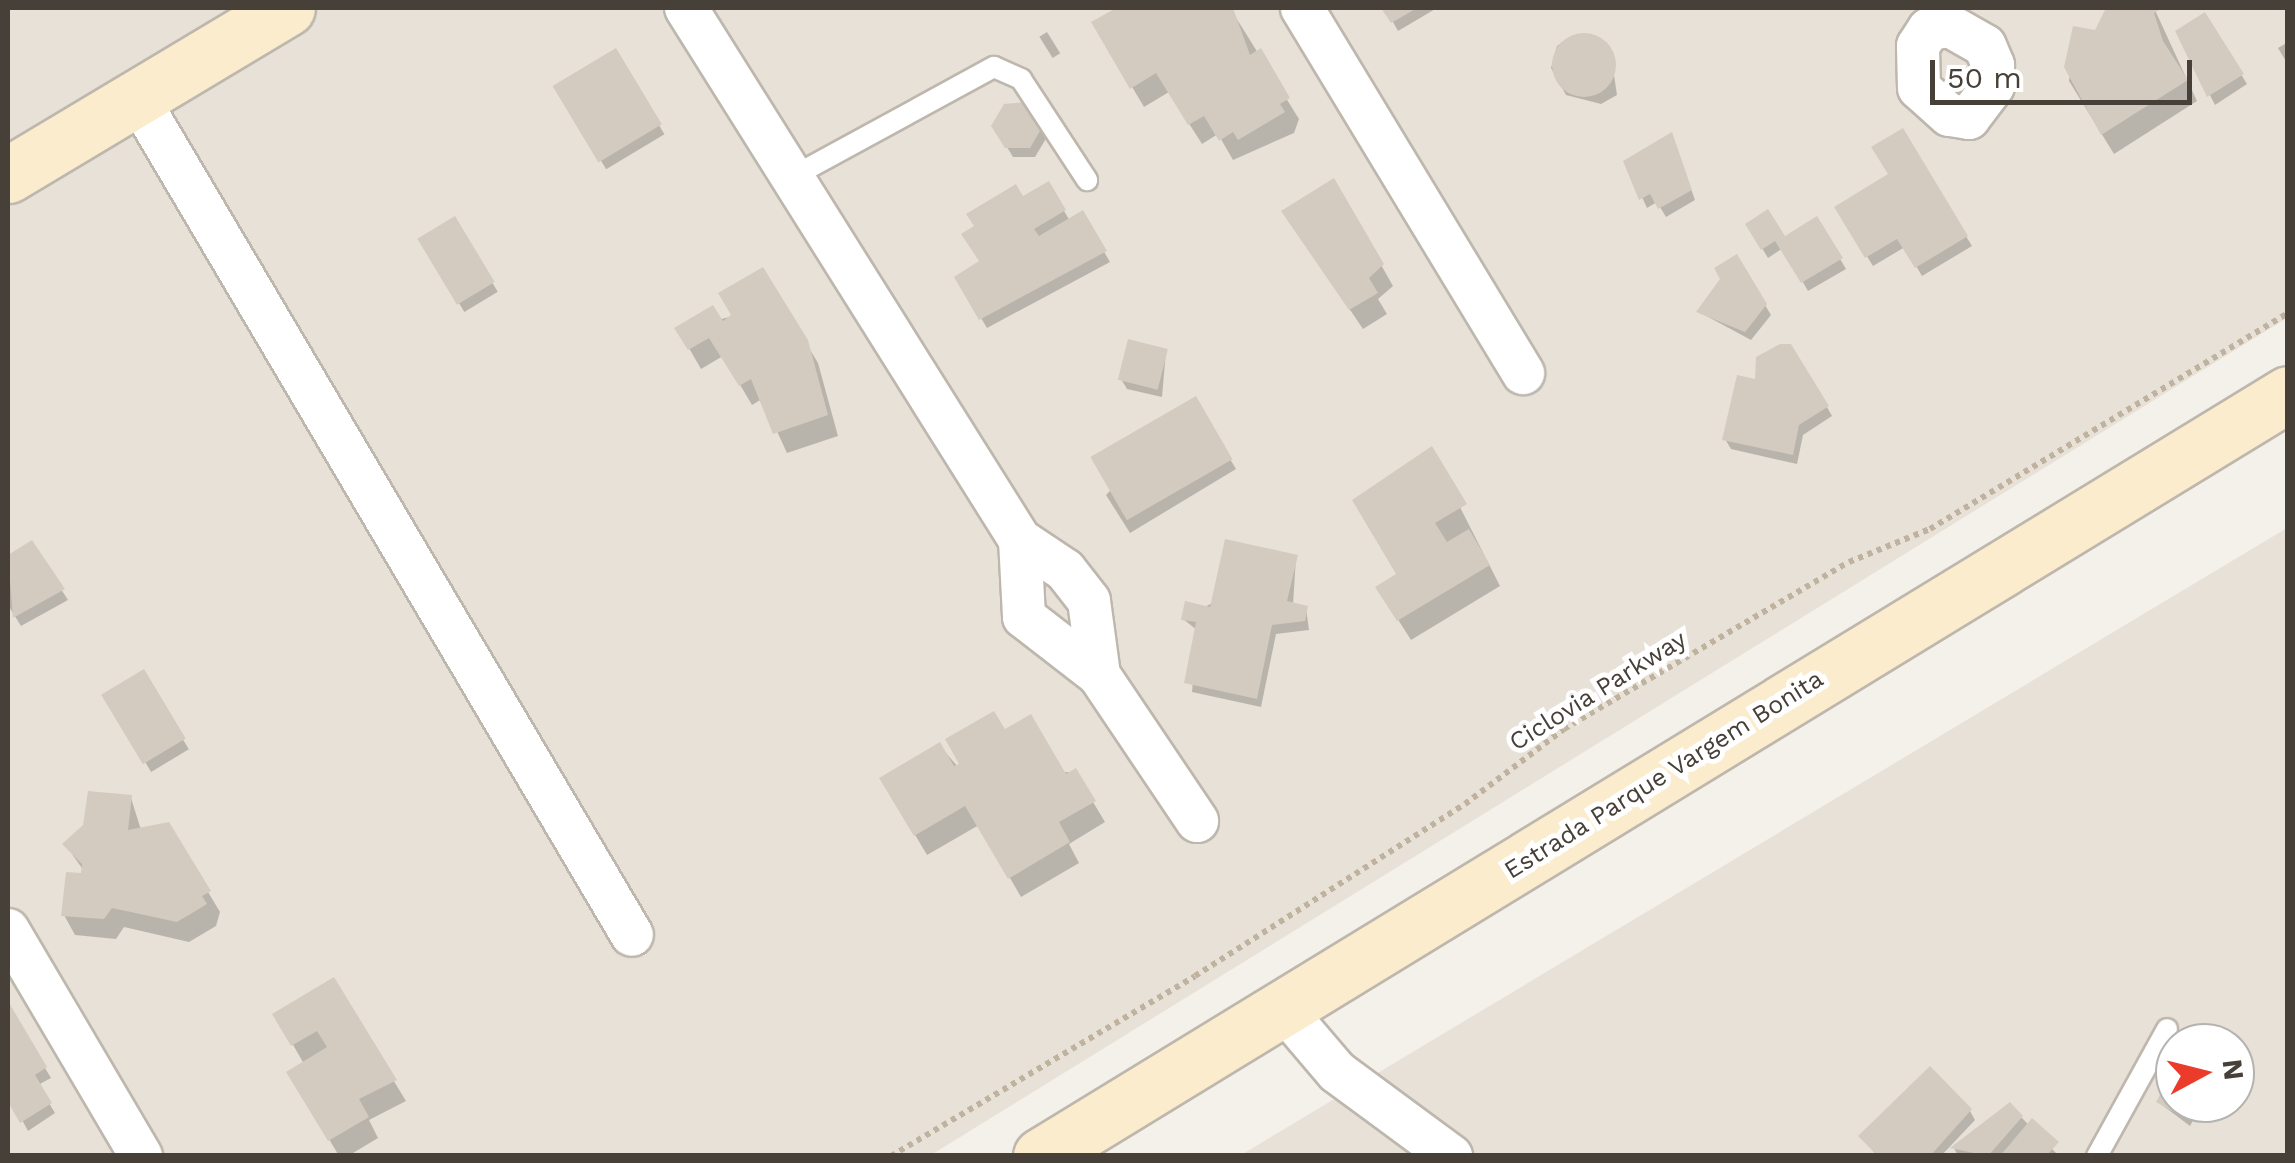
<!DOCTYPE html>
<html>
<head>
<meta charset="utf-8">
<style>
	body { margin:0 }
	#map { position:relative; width:2295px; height:1163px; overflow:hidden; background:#f4f0ea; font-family:"Work Sans",sans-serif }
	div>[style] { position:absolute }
	.residential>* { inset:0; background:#e7e1d8 }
	.shadow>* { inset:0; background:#0003; transform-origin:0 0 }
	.building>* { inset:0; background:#d4cbc0; transform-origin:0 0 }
	.round { border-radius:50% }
	.path>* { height:6px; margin-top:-3px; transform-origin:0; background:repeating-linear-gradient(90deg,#bfb29f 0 5px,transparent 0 10px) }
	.roads { filter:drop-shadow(2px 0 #beb7ad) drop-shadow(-2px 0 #beb7ad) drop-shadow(0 2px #beb7ad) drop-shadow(0 -2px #beb7ad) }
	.lane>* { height:20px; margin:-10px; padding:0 10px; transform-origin:10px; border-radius:10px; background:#fff }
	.street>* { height:42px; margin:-21px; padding:0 21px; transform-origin:21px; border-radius:21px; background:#fff }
	.secondary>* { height:55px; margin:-27.5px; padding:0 27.5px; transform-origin:27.5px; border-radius:27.5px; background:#fbeccd }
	span { translate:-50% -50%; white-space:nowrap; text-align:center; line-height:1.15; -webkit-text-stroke:10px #fff; paint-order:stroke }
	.street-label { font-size:25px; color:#474038 }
	.frame { position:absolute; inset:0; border:10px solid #474038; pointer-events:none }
	.north { position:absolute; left:2155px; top:1023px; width:100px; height:100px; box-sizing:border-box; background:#fff; border:2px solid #b5b3af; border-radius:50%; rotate:83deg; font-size:28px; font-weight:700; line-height:40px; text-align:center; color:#474038 }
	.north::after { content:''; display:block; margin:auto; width:35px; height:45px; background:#ea3b2b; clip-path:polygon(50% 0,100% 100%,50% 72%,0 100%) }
	.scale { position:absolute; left:1930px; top:60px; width:262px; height:45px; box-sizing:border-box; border:5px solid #474038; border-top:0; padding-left:12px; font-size:30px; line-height:35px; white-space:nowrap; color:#474038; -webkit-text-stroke:8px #fff; paint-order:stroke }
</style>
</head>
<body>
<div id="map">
	<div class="residential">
		<div style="clip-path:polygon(8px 8px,2287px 8px,2287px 318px,931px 1155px,8px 1155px)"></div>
		<div style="clip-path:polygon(evenodd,2287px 528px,2287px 1155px,1241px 1155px,2287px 528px,2175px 1043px,2235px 1043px,2235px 1103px,2175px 1103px,2175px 1043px)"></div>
	</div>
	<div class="shadow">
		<div style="clip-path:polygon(1118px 8px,1230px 8px,1299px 119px,1294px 133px,1233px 160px,1218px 134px,1202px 144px,1169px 92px,1144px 107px,1094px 23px)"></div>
		<div style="clip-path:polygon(1385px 8px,1437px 8px,1398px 31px)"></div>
		<div style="clip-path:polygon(2108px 8px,2154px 8px,2197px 101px,2114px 154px,2069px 81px,2075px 29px,2096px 33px)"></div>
		<div style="clip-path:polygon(2204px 15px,2247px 84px,2215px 105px,2178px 32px)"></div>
		<div style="left:1047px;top:32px;width:25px;height:9px;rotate:58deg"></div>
		<div style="clip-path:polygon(1571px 37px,1610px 48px,1617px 95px,1601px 104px,1566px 95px,1551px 68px,1557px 46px)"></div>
		<div style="clip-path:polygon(2288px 42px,2288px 65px,2278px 48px)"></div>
		<div style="left:615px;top:52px;width:96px;height:68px;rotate:59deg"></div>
		<div style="clip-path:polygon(1027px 105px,1047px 137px,1035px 157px,1013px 157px,994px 126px)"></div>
		<div style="clip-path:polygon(1902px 132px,1972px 246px,1922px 276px,1905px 247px,1873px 266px,1837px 208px,1891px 175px)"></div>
		<div style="clip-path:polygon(1672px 136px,1695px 200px,1666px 217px,1657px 202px,1647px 208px,1626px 162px)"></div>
		<div style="clip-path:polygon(1333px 180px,1393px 286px,1378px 299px,1387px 314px,1363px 329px,1284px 212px)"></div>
		<div style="clip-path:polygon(1048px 184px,1070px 221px,1082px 214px,1110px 262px,987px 328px,957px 278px,982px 262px,1023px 199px)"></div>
		<div style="left:454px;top:219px;width:85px;height:39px;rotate:59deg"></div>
		<div style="clip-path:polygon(1817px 220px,1846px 269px,1808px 291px,1783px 248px,1768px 258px,1748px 225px,1784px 240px)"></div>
		<div style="clip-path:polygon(1736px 257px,1771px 315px,1751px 340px,1699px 312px)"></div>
		<div style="clip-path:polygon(762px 270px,818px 363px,838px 436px,787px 453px,762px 399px,752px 405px,723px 356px,701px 369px,678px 329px,734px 316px)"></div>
		<div style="clip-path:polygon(1166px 351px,1162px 397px,1127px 389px,1121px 379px)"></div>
		<div style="clip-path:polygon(1195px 400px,1236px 469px,1130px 533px,1106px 495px)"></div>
		<div style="clip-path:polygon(1827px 407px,1832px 416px,1803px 435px,1797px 464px,1731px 449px,1725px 439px)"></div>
		<div style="clip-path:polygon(1431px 450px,1500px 586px,1411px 640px,1390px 607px)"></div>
		<div style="clip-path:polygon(32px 544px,68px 600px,21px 626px,8px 605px,8px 558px)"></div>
		<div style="clip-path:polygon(1296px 557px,1293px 605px,1306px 608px,1309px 630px,1276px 634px,1261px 707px,1192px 692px,1197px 630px,1183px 619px)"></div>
		<div style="left:143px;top:673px;width:89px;height:44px;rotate:59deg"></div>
		<div style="clip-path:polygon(939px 745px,965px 775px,1075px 772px,1105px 822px,1069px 844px,1079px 863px,1021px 897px,979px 825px,927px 855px,882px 779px)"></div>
		<div style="clip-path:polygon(131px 798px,141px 830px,168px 825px,220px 912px,216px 926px,189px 942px,124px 927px,116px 939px,75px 935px,64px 915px,84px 871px,65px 844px)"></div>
		<div style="clip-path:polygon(333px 981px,406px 1101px,369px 1120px,378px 1138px,348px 1156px,339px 1156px,290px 1073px,304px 1064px,276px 1015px)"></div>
		<div style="clip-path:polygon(8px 1006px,51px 1078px,38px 1085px,55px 1113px,28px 1131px,8px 1094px)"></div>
		<div style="clip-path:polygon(2235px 1053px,2246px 1065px,2235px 1083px)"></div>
		<div style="clip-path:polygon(2175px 1074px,2175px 1103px,2203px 1103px,2190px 1126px,2158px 1102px)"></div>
		<div style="clip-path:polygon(1970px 1111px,1975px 1120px,1941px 1156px,1877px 1156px,1861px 1136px)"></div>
		<div style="clip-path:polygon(2021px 1117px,2059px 1156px,1958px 1156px,1954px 1148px)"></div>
	</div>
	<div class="building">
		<div style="clip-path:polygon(1116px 8px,1233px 8px,1250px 55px,1261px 48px,1290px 98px,1280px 104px,1285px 112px,1238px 140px,1233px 132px,1219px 141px,1204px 116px,1188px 125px,1156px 73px,1130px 89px,1091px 22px)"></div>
		<div style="clip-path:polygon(1381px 8px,1417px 8px,1391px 23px)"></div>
		<div style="clip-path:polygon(2106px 8px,2162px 8px,2154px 13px,2163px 41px,2188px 80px,2101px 135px,2064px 67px,2073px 26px,2095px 30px)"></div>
		<div style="clip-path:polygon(2205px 12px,2244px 74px,2207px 97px,2175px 31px)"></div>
		<div class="round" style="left:1552px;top:33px;width:64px;height:64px"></div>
		<div style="left:616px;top:48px;width:89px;height:74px;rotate:59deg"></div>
		<div style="clip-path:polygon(1028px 102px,1043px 126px,1030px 148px,1005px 148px,991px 126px,1004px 104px)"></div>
		<div style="clip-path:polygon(1903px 128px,1968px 236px,1915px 268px,1897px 239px,1865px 258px,1834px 207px,1888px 174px,1871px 147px)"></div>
		<div style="clip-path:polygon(1672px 132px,1692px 190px,1658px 209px,1650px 194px,1639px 200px,1623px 161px)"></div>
		<div style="clip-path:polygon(1334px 178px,1384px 264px,1369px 278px,1378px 293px,1349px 310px,1281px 211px)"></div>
		<div style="clip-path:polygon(1049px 181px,1066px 210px,1034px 229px,1039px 236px,1083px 210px,1107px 251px,979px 320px,954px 277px,979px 261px,961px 234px,974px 226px,966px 214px,1016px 184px,1023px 196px)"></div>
		<div style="clip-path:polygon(1768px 209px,1785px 236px,1817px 216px,1843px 258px,1801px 283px,1775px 241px,1761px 250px,1745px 224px)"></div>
		<div style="left:455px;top:216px;width:77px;height:44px;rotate:59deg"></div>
		<div style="clip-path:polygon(1737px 254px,1767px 304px,1745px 332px,1696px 312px,1720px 279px,1714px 268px)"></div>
		<div style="clip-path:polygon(763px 267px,808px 340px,828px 415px,773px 434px,751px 379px,739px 386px,709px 338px,688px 350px,674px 328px,713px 305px,723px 321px,731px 315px,718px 293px)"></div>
		<div style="left:1128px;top:339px;width:41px;height:42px;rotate:14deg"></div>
		<div style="clip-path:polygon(1780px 344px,1791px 344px,1829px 406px,1799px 425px,1793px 455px,1722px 440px,1737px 375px,1755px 379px,1756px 357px)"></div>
		<div style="left:1196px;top:396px;width:73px;height:122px;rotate:60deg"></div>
		<div style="clip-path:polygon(1432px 446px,1467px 504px,1435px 523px,1447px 542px,1469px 529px,1490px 565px,1397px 621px,1375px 587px,1396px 574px,1352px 500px)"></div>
		<div style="clip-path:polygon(1225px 539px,1298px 555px,1287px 601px,1308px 606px,1305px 621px,1272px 625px,1257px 699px,1184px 683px,1196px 622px,1181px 620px,1185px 601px,1210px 607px)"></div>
		<div style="clip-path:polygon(32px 540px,65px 589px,13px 618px,8px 555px)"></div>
		<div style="left:144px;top:669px;width:81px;height:50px;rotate:59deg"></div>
		<div style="clip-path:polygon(994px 711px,1005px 729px,1031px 714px,1066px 774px,1076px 768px,1096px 801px,1059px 822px,1070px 842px,1008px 879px,965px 806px,914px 836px,879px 778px,940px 742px,954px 766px,959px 764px,945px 739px)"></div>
		<div style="clip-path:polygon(88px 791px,132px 795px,128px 830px,169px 822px,211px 891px,202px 896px,207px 904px,177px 922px,112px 908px,104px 919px,61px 916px,66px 872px,81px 873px,82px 864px,62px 844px,83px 825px)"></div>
		<div style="clip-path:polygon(334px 977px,397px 1080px,359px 1099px,369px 1117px,328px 1141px,286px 1072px,327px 1047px,317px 1031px,291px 1046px,272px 1014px)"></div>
		<div style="clip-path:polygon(8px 1001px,47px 1067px,35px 1075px,52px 1103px,20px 1123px,8px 1102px)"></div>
		<div style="clip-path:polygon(2194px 1027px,2220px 1043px,2184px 1043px)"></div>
		<div style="clip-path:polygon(1930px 1066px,1972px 1109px,1930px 1156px,1878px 1156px,1858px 1136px)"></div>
		<div style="clip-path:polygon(2175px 1067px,2175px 1103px,2193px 1103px,2185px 1118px,2156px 1102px)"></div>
		<div style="clip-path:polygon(2010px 1102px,2023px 1116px,1988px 1156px,1950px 1148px)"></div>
		<div style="clip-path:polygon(2032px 1118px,2059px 1142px,2046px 1156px,2000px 1156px)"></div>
	</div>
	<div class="path">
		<div style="left:891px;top:1156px;width:353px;rotate:-30.6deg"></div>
		<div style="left:1195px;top:976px;width:320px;rotate:-32.5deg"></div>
		<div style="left:1465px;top:804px;width:124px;rotate:-37.1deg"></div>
		<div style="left:1564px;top:729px;width:330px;rotate:-30.4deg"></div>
		<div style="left:1849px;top:562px;width:87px;rotate:-22.2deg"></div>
		<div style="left:1930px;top:529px;width:418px;rotate:-31.1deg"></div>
	</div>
	<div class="roads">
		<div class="lane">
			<div style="left:792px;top:177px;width:230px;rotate:-28.6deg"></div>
			<div style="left:994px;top:67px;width:30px;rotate:24deg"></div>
			<div style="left:1021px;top:79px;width:121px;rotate:56.8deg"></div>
			<div style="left:2097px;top:1156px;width:145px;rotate:-61.1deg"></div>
		</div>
		<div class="street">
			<div style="left:686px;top:8px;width:628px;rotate:57.88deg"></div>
			<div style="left:1020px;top:540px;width:77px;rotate:87deg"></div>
			<div style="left:1024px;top:617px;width:95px;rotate:37.7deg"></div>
			<div style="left:1099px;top:675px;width:176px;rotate:56.1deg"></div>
			<div style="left:1302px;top:8px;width:427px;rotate:58.8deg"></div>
			<div style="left:1950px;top:26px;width:40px;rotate:29.7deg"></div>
			<div style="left:1985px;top:46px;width:21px;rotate:67deg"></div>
			<div style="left:1993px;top:65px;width:21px;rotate:90deg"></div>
			<div style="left:1993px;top:86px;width:40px;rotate:127deg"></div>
			<div style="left:1969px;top:118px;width:20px;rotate:-171deg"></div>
			<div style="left:1949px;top:115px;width:40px;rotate:-138deg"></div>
			<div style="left:1919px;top:88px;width:42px;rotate:-91.4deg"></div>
			<div style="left:1918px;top:46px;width:20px;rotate:-57deg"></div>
			<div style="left:1929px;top:29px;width:21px;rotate:-8deg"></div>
			<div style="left:137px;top:97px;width:973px;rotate:59.43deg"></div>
			<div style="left:1020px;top:540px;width:54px;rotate:33.7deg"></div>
			<div style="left:1065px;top:570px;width:39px;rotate:52deg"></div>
			<div style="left:1089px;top:601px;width:75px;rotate:82.3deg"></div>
			<div style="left:8px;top:930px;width:262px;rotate:59.5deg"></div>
			<div style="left:1285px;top:1011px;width:80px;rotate:49.6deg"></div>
			<div style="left:1337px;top:1072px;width:142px;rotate:36.4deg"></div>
		</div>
		<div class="secondary">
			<div style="left:8px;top:175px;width:325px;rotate:-30.9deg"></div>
			<div style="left:1041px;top:1156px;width:1461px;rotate:-31.43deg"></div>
		</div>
	</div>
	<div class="street-label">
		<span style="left:1598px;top:691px;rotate:-32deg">Ciclovia Parkway</span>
		<span style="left:1664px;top:775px;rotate:-32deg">Estrada Parque Vargem Bonita</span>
	</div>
	<div class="frame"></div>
	<div class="north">N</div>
	<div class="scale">50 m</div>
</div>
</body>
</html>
